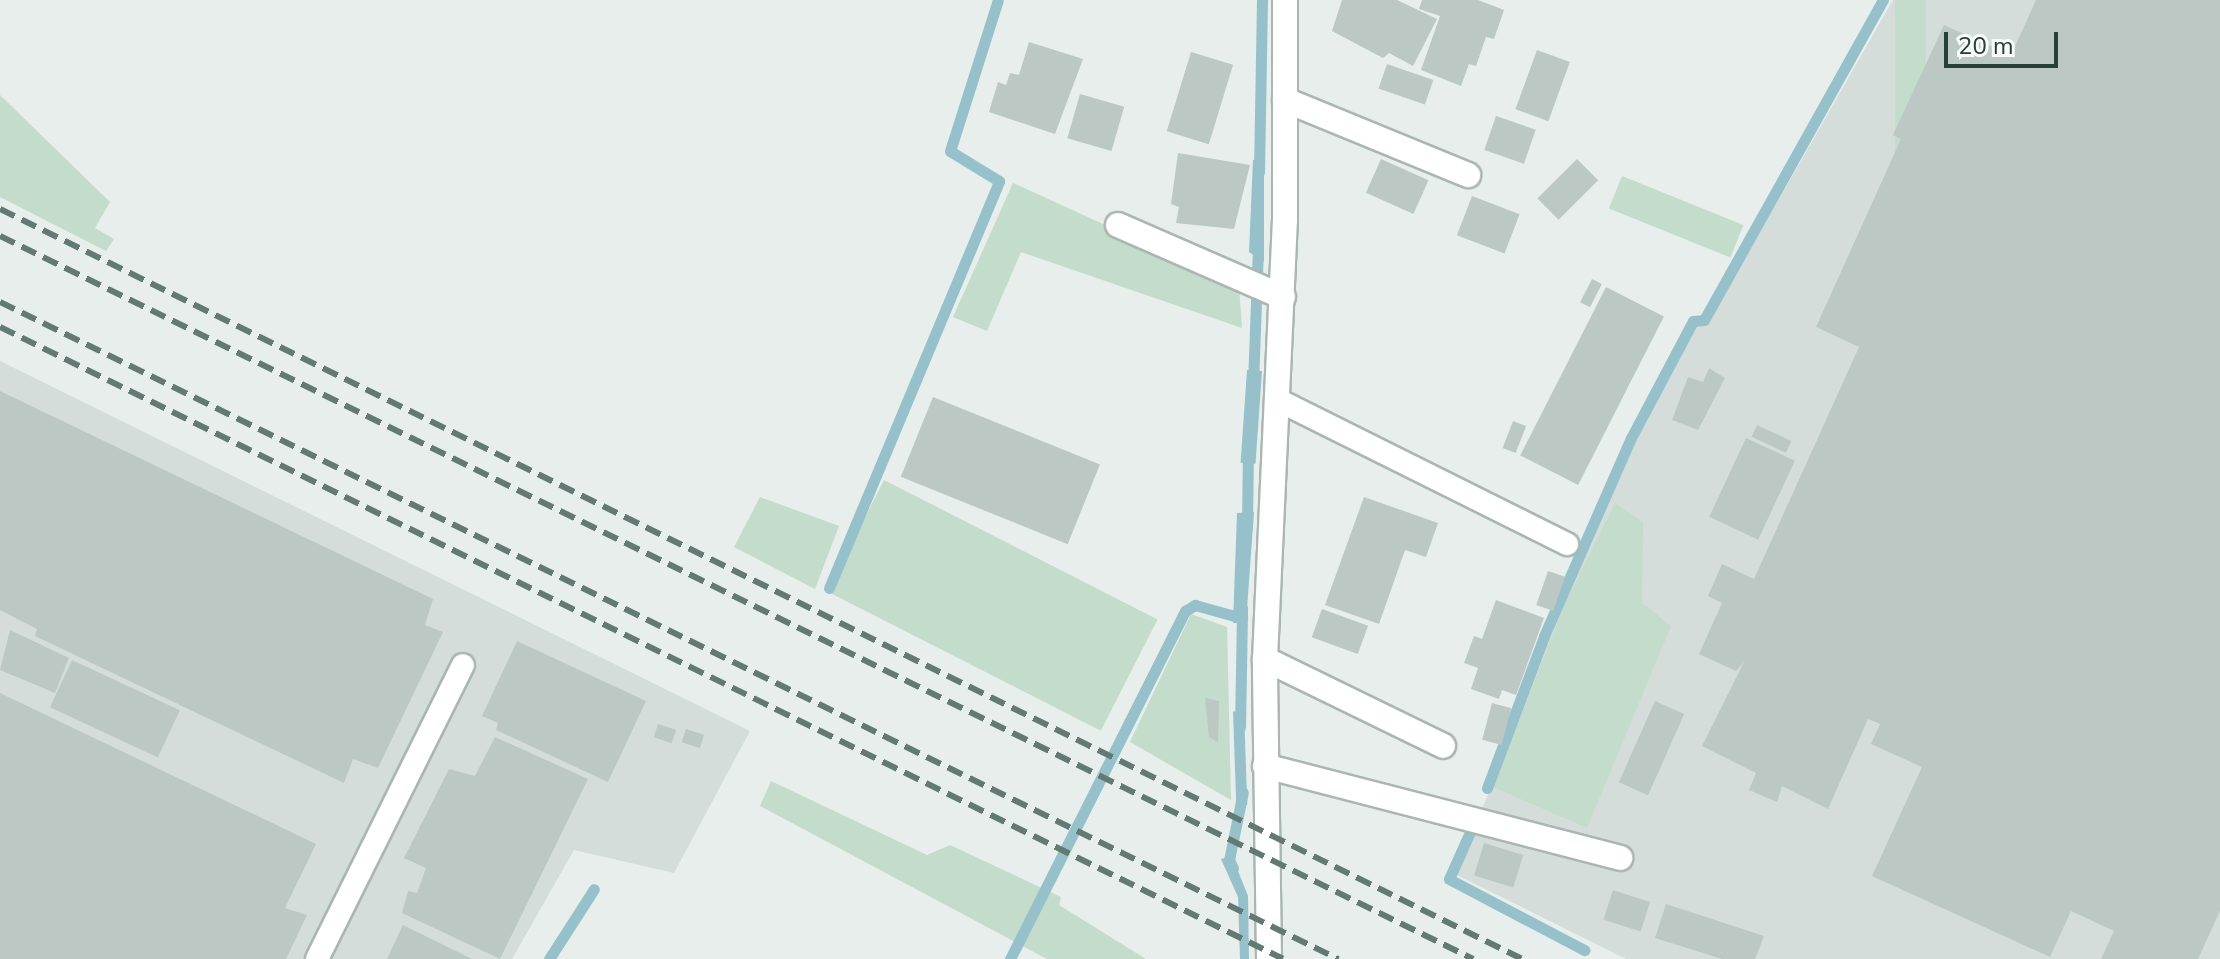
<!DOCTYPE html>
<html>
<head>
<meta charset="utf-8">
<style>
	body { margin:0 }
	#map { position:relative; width:2220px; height:959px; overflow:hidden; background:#e7eeeb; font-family:"Nunito Sans",sans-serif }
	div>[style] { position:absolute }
	.built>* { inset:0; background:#d5ddda }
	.green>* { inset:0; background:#c3dccb; transform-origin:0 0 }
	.water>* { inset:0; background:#96c1cb; transform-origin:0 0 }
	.stream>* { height:11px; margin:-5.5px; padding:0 5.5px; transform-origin:5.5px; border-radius:5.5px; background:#96c1cb }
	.building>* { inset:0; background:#bcc8c4; transform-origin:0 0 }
	.roads { filter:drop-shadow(2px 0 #aab6b2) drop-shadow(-2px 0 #aab6b2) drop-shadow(0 2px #aab6b2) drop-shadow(0 -2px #aab6b2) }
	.service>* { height:22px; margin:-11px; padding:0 11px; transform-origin:11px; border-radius:11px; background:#fff }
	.minor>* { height:24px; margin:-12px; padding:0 12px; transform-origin:12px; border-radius:12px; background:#fff }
	.rail>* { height:6px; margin-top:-3px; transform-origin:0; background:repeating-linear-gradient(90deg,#627974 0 16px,transparent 0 24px) }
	span { translate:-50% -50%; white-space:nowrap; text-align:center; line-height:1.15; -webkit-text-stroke:6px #f7faf9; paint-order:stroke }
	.scale { position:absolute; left:1944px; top:32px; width:114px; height:36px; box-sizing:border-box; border:4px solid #273e39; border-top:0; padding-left:10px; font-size:24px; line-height:28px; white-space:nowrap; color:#273e39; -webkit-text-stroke:6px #f7faf9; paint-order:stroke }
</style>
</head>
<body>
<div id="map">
	<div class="built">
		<div style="clip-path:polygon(1893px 0,2220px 0,2220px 959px,1626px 959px,1457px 875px,1537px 666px,1635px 444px,1695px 327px,1708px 323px)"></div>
		<div style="clip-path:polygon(0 361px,750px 731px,674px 873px,574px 850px,512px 959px,0 959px)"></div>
	</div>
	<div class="green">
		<div style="left:1895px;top:0;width:31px;height:317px"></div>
		<div style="clip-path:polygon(0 95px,110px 202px,95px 228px,114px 239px,106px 251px,0 197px)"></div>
		<div style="left:1622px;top:176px;width:131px;height:35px;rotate:22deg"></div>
		<div style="clip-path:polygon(1013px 183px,1239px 286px,1242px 328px,1021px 252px,987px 331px,953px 317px)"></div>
		<div style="left:884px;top:480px;width:307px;height:125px;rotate:27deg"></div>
		<div style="clip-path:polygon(760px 497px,839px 526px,815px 589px,734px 547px)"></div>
		<div style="clip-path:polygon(1615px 503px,1643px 522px,1642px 603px,1671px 626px,1587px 828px,1493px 787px,1564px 606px)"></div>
		<div style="clip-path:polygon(1191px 614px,1227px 627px,1231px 800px,1130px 742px)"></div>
		<div style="clip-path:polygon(771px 781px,927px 855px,950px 845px,1061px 897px,1059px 905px,1146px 959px,1047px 959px,760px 806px)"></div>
	</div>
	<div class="water">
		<div style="clip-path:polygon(1264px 159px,1264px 262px,1249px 252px,1253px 160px)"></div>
		<div style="left:1262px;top:371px;width:93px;height:15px;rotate:94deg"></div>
		<div style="clip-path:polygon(1254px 512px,1246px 623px,1233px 623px,1237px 513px)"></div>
		<div style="left:1244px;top:711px;width:94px;height:11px;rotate:88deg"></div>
		<div style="clip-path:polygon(1232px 856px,1248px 896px,1249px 959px,1240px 959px,1238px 897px,1221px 859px)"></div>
	</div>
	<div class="stream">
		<div style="left:1259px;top:172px;width:172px;rotate:-89deg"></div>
		<div style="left:1253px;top:384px;width:135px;rotate:-87.9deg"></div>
		<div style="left:1247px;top:527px;width:78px;rotate:-89.3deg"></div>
		<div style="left:829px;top:588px;width:441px;rotate:-67.3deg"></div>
		<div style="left:999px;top:181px;width:57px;rotate:-148.5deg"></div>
		<div style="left:950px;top:151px;width:158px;rotate:-72.4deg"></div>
		<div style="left:1240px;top:727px;width:119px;rotate:-89deg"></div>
		<div style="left:1487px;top:788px;width:162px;rotate:-69.4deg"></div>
		<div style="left:1544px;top:636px;width:216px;rotate:-66.3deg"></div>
		<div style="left:1631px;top:438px;width:132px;rotate:-62.1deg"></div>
		<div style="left:1693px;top:321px;width:11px;rotate:-5deg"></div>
		<div style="left:1704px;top:320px;width:367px;rotate:-60.8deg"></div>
		<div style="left:1470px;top:832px;width:51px;rotate:114.1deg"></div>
		<div style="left:1449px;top:879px;width:153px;rotate:27.7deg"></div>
		<div style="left:1233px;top:868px;width:9px;rotate:-117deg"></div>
		<div style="left:1229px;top:860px;width:69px;rotate:-78.4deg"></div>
		<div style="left:549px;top:959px;width:83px;rotate:-57.3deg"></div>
		<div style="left:1010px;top:959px;width:390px;rotate:-63.3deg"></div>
		<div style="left:1185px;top:611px;width:12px;rotate:-31deg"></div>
		<div style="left:1195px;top:605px;width:49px;rotate:15.5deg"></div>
	</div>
	<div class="building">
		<div style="clip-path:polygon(1342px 0,1397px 0,1437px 19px,1413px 66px,1389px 53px,1383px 58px,1332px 31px)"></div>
		<div style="clip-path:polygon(1422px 0,1478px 0,1504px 10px,1494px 39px,1486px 37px,1476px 66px,1469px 64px,1461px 86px,1421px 70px,1440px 16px,1419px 9px)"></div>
		<div style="clip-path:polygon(2036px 0,2220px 0,2220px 911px,2198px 959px,2101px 959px,2114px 931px,2071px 911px,2050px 957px,1872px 876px,1922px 767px,1871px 744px,1880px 724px,1868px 719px,1828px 809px,1782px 786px,1777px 802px,1749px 790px,1756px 773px,1702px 746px,1744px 662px,1736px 671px,1699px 654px,1722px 603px,1708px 596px,1722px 564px,1754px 579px,1859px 347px,1816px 327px,1901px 139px,1893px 135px,1944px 25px,2011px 55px)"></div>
		<div style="clip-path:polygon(1029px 42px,1083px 59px,1055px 134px,989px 112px,998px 82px,1006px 85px,1010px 73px,1019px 75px)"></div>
		<div style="left:1537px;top:50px;width:35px;height:63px;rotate:20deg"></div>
		<div style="left:1191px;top:52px;width:44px;height:83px;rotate:17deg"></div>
		<div style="left:1387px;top:64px;width:49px;height:26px;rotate:19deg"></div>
		<div style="left:1080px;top:94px;width:46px;height:46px;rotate:16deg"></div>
		<div style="left:1496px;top:116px;width:42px;height:36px;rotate:19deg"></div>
		<div style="clip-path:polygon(1178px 153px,1250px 165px,1234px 229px,1176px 223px,1179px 207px,1171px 204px)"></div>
		<div style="left:1381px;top:159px;width:52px;height:37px;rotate:24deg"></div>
		<div style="left:1577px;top:159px;width:30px;height:56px;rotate:45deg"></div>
		<div style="left:1472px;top:196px;width:51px;height:42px;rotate:21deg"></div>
		<div style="left:1592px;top:279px;width:11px;height:26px;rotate:27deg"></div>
		<div style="left:1606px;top:287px;width:65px;height:189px;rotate:27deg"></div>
		<div style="clip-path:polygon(1709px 368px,1725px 378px,1698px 430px,1672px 420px,1688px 377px,1703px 382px)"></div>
		<div style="clip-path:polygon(0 391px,433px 599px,425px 625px,443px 632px,378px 768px,353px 759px,344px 783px,35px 636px,37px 629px,0 610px)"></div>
		<div style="left:933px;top:397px;width:180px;height:86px;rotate:22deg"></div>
		<div style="left:1513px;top:421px;width:14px;height:29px;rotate:21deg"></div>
		<div style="left:1757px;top:425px;width:38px;height:13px;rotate:25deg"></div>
		<div style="left:1746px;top:438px;width:54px;height:87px;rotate:25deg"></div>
		<div style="clip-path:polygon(1364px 497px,1438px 523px,1426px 557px,1405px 550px,1379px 624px,1325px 605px)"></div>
		<div style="left:1548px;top:571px;width:18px;height:36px;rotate:19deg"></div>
		<div style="clip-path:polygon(1496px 600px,1544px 618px,1516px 695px,1502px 690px,1499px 699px,1471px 689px,1478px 668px,1464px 663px,1474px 636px,1482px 639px)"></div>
		<div style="left:1322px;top:609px;width:49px;height:30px;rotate:20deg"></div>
		<div style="clip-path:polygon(10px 630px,69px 658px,55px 693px,0 670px)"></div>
		<div style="clip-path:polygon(517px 641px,646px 701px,608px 782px,496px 730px,498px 723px,482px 716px)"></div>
		<div style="left:72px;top:660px;width:119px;height:52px;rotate:25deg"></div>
		<div style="clip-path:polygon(0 693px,316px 844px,285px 908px,307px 915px,286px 959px,0 959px)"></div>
		<div style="clip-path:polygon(1205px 698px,1219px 701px,1218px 742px,1209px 737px)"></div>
		<div style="left:1655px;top:701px;width:32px;height:89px;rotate:24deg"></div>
		<div style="left:1492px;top:703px;width:20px;height:38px;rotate:15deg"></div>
		<div style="left:658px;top:724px;width:19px;height:14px;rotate:18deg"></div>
		<div style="left:686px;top:729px;width:19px;height:14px;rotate:18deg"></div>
		<div style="clip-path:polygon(495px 737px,588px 779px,500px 959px,402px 913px,408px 891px,417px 893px,426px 868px,404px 858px,449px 769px,475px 776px)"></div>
		<div style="left:1484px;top:843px;width:41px;height:34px;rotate:17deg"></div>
		<div style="left:1613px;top:890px;width:39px;height:31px;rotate:18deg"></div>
		<div style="clip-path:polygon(1666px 904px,1764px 936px,1755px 959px,1722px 959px,1655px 938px)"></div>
		<div style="clip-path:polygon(403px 925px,472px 959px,387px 959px)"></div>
	</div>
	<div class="roads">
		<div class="service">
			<div style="left:1278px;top:400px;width:323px;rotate:26.5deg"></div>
			<div style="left:317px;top:959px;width:328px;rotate:-63.6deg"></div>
		</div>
		<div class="minor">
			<div style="left:1285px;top:100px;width:198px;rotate:22.3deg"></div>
			<div style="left:1118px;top:225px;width:180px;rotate:23.6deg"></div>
			<div style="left:1265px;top:659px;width:198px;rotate:26deg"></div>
			<div style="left:1265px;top:766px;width:367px;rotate:14.5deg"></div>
			<div style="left:1269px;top:959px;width:300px;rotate:-90.8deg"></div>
			<div style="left:1265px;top:659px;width:439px;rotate:-87.4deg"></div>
			<div style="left:1285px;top:220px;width:220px;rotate:-90deg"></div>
		</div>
	</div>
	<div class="rail">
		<div style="left:0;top:209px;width:1697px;rotate:26.23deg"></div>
		<div style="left:0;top:236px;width:1641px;rotate:26.14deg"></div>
		<div style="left:0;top:302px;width:1491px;rotate:26.15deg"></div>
		<div style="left:0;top:327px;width:1430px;rotate:26.22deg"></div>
	</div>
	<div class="scale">20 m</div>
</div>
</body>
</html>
